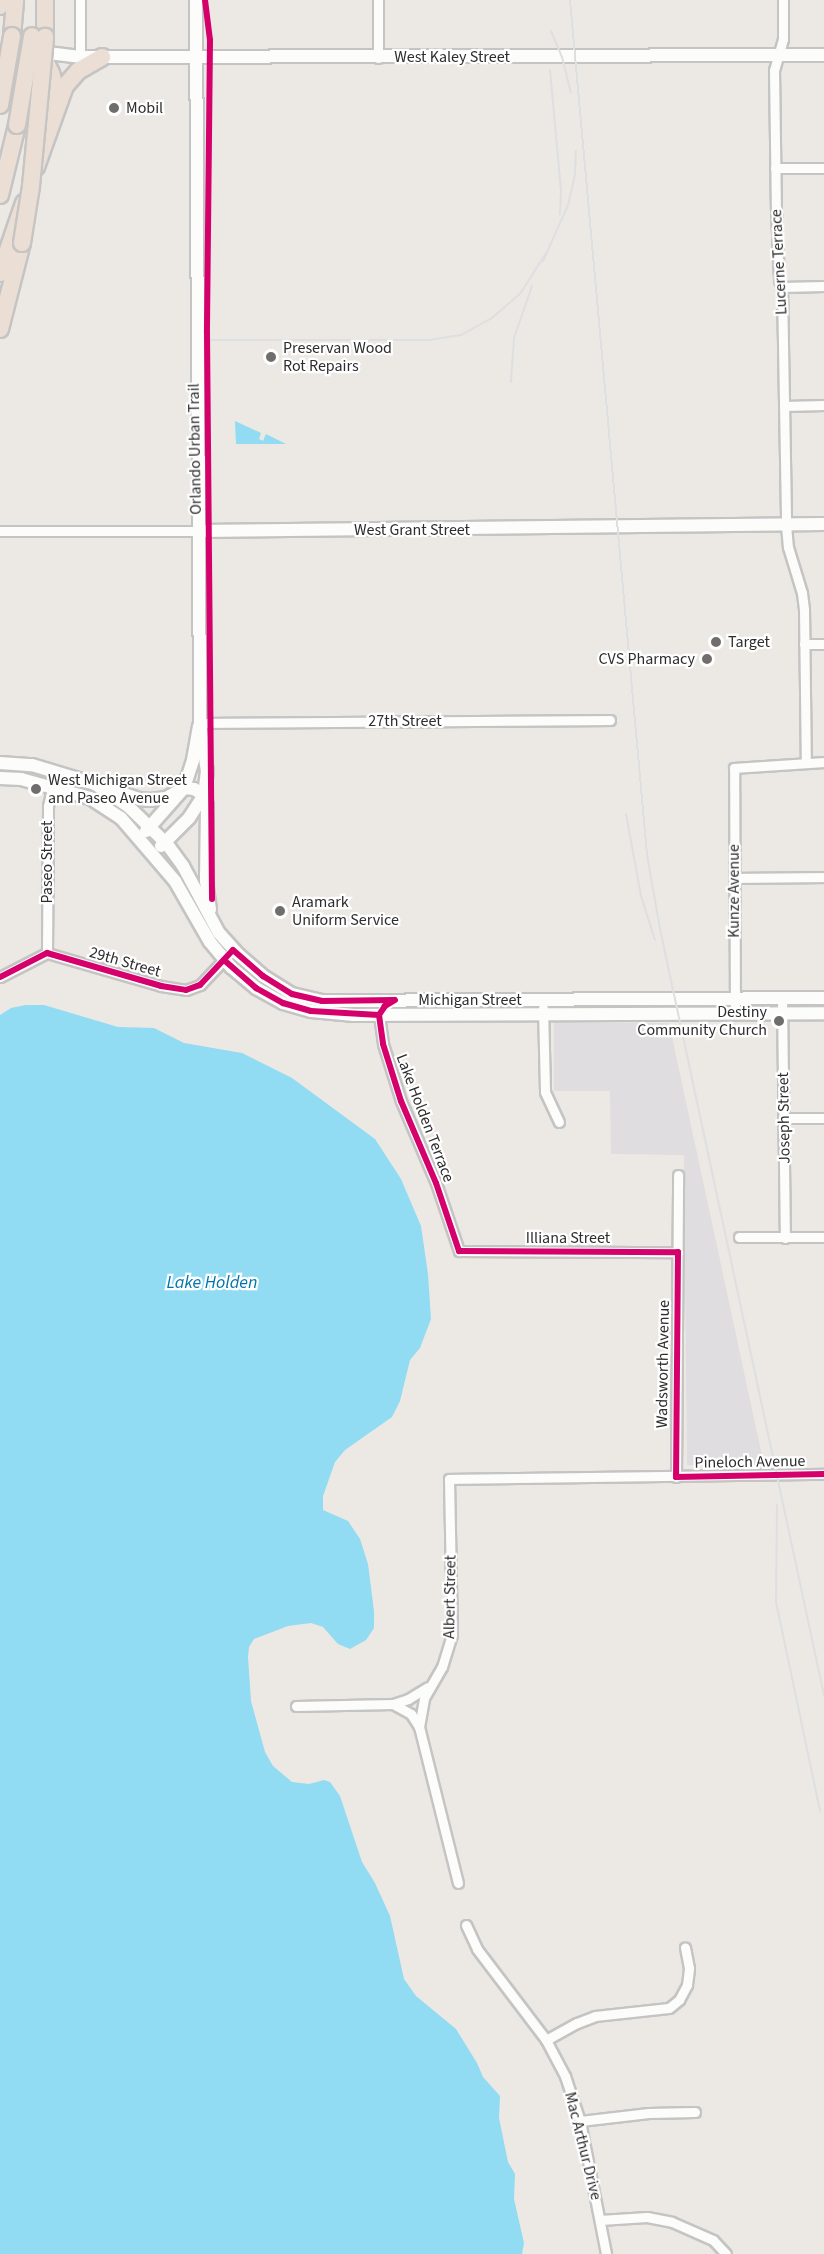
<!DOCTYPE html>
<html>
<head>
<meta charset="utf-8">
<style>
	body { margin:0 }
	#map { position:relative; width:824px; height:2254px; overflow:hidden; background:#ece8e3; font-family:"Source Sans 3",sans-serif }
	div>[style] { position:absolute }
	.industrial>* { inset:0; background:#dfdddf }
	.water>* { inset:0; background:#91dbf3 }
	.roads { filter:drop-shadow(2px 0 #c5c4c4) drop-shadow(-2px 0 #c5c4c4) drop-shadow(0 2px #c5c4c4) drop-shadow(0 -2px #c5c4c4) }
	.street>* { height:9px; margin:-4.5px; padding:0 4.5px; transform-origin:4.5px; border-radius:4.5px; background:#fcfcfb }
	.secondary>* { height:12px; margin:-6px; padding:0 6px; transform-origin:6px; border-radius:6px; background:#fcfcfb }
	.highway>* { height:16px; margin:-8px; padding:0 8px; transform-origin:8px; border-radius:8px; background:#eaded5 }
	.rail>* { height:2px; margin:-1px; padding:0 1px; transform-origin:1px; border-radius:1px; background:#dedfe0 }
	.bridges { filter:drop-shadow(2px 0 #c6c5c3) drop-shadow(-2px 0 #c6c5c3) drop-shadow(0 2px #c6c5c3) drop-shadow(0 -2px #c6c5c3) }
	.highway-bridge>* { height:16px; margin:-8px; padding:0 8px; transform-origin:8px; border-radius:8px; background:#eaded5 }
	.cycleway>* { height:6px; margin:-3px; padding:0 3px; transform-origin:3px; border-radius:3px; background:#d6006c }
	.dots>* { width:16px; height:16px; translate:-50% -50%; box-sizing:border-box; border:3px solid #fff; border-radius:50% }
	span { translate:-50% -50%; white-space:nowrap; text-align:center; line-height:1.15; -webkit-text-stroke:4.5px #fff; paint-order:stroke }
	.street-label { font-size:16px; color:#2d2d2d }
	.poi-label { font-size:16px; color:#2d2d2d }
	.left { translate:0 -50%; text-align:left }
	.right { translate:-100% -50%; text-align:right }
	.water-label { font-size:18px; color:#0175ae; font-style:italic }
</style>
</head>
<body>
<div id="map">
	<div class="industrial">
		<div style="clip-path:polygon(554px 1022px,669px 1023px,764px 1465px,687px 1465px,684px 1155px,611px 1154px,610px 1091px,554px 1091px)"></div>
	</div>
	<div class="water">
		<div style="clip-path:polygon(235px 421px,261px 433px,259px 439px,263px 441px,266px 434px,286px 444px,236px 444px)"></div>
		<div style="clip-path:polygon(26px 1005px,44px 1005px,118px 1027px,154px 1028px,184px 1043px,242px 1053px,292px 1078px,375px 1139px,401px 1179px,421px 1226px,428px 1274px,431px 1319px,420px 1348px,410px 1360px,400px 1401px,392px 1417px,345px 1450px,335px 1462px,323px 1496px,323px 1510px,348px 1521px,360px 1539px,368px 1564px,374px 1611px,374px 1628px,366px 1640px,350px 1649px,338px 1644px,323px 1627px,311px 1623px,288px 1626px,254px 1639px,249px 1647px,248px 1657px,251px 1701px,265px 1752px,273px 1766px,292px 1782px,309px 1784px,324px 1780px,330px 1782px,340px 1796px,362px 1862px,375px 1883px,390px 1916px,404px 1979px,416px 1996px,456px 2029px,477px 2063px,483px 2077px,500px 2096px,499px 2118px,508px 2162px,515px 2174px,514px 2199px,524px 2243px,522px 2254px,0 2254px,0 1015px,11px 1008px)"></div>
	</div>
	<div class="roads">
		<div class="street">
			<div style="left:378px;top:0;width:58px;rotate:90deg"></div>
			<div style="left:783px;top:0;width:39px;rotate:90deg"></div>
			<div style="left:783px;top:39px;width:32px;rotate:106deg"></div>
			<div style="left:774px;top:70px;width:140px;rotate:89.2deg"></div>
			<div style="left:776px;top:210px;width:70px;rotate:87.5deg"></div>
			<div style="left:779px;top:280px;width:8px;rotate:67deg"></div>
			<div style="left:782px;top:287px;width:238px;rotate:89deg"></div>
			<div style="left:786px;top:525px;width:22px;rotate:85deg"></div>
			<div style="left:788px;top:547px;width:48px;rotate:73.1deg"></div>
			<div style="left:802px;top:593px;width:16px;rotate:83deg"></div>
			<div style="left:804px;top:609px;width:154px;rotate:89.3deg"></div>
			<div style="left:80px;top:57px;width:57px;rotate:-90deg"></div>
			<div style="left:775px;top:168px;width:49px"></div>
			<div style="left:782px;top:287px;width:42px;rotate:-1.4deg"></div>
			<div style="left:784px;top:406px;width:40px;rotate:-1.4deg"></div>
			<div style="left:0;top:531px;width:200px"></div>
			<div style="left:804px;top:644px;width:20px"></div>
			<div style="left:200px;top:723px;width:410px;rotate:-0.4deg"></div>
			<div style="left:734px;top:878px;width:90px;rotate:-0.6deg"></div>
			<div style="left:47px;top:953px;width:147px;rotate:-89.6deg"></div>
			<div style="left:48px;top:806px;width:35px;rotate:-77deg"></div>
			<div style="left:0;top:977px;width:53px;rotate:-27.1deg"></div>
			<div style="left:47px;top:953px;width:119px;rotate:16.1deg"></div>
			<div style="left:161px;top:986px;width:25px;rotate:9deg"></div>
			<div style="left:186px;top:990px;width:15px;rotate:-20deg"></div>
			<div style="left:200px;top:985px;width:48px;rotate:-46.7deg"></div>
			<div style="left:782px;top:999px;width:239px;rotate:89.3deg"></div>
			<div style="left:393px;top:1001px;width:9px;rotate:148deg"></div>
			<div style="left:385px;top:1006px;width:11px;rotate:124deg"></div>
			<div style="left:379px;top:1015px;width:29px;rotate:82deg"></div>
			<div style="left:383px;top:1044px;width:60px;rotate:72.5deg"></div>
			<div style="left:401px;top:1101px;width:89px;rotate:66.9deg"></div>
			<div style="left:436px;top:1183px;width:72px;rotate:71.3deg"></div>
			<div style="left:459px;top:1251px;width:219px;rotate:0.3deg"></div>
			<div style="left:543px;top:1008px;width:84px;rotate:88.6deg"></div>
			<div style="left:545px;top:1092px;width:33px;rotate:65deg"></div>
			<div style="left:735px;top:1014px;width:246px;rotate:-90.2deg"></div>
			<div style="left:734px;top:768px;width:90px;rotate:-3.8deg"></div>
			<div style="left:784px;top:1118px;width:40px"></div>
			<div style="left:739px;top:1237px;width:85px"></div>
			<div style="left:676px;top:1477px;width:302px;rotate:-89.6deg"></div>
			<div style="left:393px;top:1704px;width:21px;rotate:29deg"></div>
			<div style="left:411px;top:1714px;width:15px;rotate:58deg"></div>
			<div style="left:296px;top:1706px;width:97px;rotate:-1.2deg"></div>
			<div style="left:393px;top:1704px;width:16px;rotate:-18deg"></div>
			<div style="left:408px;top:1699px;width:23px;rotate:-31deg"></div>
			<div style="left:458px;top:1883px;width:161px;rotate:-104deg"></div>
			<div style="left:419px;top:1727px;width:29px;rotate:-80deg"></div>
			<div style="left:424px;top:1698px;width:36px;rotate:-60deg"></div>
			<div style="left:442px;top:1667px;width:34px;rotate:-73deg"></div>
			<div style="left:452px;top:1635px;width:156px;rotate:-91.1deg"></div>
			<div style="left:449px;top:1479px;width:375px;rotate:-0.8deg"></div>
			<div style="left:466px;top:1925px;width:26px;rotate:65deg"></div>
			<div style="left:477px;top:1949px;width:114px;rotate:52.8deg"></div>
			<div style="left:546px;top:2040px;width:41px;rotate:62.2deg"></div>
			<div style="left:565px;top:2076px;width:47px;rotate:71.6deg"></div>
			<div style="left:580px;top:2121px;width:136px;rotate:78.9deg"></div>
			<div style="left:546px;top:2040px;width:35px;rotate:-29deg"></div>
			<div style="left:577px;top:2023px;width:19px;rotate:-21deg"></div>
			<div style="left:595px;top:2016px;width:74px;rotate:-6.2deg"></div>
			<div style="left:669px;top:2008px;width:13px;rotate:-39deg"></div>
			<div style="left:679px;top:2000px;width:17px;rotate:-62deg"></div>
			<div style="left:687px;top:1985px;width:17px;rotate:-83deg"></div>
			<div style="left:689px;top:1968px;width:21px;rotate:-101deg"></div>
			<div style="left:580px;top:2121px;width:69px;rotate:-6.6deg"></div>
			<div style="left:649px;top:2113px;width:46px;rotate:-1.2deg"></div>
			<div style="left:600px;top:2220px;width:47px;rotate:-3.7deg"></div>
			<div style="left:647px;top:2217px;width:25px;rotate:11deg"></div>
			<div style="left:672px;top:2222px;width:45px;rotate:23.7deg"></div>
			<div style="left:713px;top:2240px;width:19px;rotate:47deg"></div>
		</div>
		<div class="secondary">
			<div style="left:0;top:52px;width:48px;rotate:1.2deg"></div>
			<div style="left:48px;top:53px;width:32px;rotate:7deg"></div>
			<div style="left:80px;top:57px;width:744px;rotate:-0.15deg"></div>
			<div style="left:200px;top:531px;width:624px;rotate:-0.64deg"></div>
			<div style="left:0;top:763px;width:32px;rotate:4deg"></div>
			<div style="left:32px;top:765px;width:66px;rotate:16.8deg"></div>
			<div style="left:95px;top:784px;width:40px;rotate:34deg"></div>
			<div style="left:128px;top:806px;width:54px;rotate:44.3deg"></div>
			<div style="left:167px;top:844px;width:27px;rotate:54deg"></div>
			<div style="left:183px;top:866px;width:76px;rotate:61.8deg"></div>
			<div style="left:219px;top:933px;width:30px;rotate:48deg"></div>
			<div style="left:239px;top:955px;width:32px;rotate:41deg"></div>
			<div style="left:263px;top:976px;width:34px;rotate:32deg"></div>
			<div style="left:292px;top:994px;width:31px;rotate:13deg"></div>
			<div style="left:322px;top:1001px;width:502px;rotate:-0.34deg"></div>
			<div style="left:0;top:778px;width:21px;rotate:3deg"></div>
			<div style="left:21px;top:779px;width:72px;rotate:15.4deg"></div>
			<div style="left:90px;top:798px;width:37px;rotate:33deg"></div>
			<div style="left:121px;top:818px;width:83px;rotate:49.4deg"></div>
			<div style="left:175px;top:881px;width:70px;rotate:60.2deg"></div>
			<div style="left:210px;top:942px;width:33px;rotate:50deg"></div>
			<div style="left:231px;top:967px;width:33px;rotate:40deg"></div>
			<div style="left:256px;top:988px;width:31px;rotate:29deg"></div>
			<div style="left:283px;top:1003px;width:29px;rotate:16deg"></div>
			<div style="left:311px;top:1011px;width:43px;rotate:5.3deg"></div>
			<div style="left:354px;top:1015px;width:470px;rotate:-0.2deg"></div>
			<div style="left:113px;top:790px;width:28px;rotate:19deg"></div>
			<div style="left:139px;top:799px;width:12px;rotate:5deg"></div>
			<div style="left:151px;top:800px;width:15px;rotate:-8deg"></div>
			<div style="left:166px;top:798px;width:21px;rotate:-29deg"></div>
			<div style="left:184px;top:788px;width:10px;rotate:6deg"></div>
			<div style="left:194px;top:789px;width:12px;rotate:31deg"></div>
			<div style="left:204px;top:795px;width:11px;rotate:75deg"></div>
			<div style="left:207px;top:806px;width:75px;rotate:90.8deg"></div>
			<div style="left:206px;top:881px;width:29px;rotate:82deg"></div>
			<div style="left:146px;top:831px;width:57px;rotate:-48.5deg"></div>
			<div style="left:184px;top:788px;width:29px;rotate:-72deg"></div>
			<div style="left:193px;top:760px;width:34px;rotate:-80deg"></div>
			<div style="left:161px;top:846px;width:40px;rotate:-45deg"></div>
			<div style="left:189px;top:818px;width:27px;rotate:-57deg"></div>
			<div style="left:204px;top:795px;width:23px;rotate:-83deg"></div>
			<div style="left:207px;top:772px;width:49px;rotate:-98.1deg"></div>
			<div style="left:200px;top:723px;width:723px;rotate:-90.32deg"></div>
		</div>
		<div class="highway">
			<div style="left:0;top:6px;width:6px;rotate:-81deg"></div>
			<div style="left:12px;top:36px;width:36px;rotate:-85deg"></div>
			<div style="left:45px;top:37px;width:37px;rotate:-90deg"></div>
			<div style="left:36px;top:56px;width:14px;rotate:39deg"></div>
			<div style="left:47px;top:65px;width:9px;rotate:63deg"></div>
			<div style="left:51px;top:73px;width:10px;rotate:73deg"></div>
			<div style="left:54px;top:83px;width:20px;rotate:99deg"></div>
			<div style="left:36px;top:167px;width:86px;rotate:-70.3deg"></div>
			<div style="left:65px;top:86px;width:20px;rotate:-49deg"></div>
			<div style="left:78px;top:71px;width:28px;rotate:-30deg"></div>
			<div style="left:0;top:195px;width:72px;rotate:-76.3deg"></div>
			<div style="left:0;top:273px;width:74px;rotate:-71.1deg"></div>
			<div style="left:0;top:329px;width:89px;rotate:-75.7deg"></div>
		</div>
	</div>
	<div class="rail">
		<div style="left:570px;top:0;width:858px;rotate:84.85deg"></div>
		<div style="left:647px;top:855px;width:75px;rotate:80deg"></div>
		<div style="left:660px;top:929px;width:783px;rotate:77.92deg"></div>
		<div style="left:551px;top:31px;width:28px;rotate:67deg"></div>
		<div style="left:562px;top:57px;width:36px;rotate:76deg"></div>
		<div style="left:550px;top:70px;width:122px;rotate:84.8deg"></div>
		<div style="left:561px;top:192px;width:22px;rotate:93deg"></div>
		<div style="left:543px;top:261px;width:61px;rotate:-65.9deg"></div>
		<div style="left:568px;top:205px;width:32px;rotate:-77deg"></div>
		<div style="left:575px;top:174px;width:23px;rotate:-88deg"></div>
		<div style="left:208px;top:340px;width:221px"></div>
		<div style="left:429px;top:340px;width:32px;rotate:-9deg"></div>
		<div style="left:461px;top:335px;width:35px;rotate:-29deg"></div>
		<div style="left:492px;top:318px;width:37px;rotate:-41deg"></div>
		<div style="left:520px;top:294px;width:49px;rotate:-57.6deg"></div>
		<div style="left:511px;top:382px;width:44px;rotate:-86.1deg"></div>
		<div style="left:514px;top:338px;width:55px;rotate:-70.9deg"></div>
		<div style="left:626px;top:814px;width:83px;rotate:79.6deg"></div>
		<div style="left:641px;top:896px;width:46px;rotate:72.3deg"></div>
		<div style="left:777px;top:1505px;width:97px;rotate:90.6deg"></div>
		<div style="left:776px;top:1602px;width:214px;rotate:78.1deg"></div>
	</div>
	<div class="bridges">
		<div class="highway-bridge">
			<div style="left:0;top:105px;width:70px;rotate:-80.1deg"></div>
			<div style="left:17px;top:125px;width:90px;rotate:-80.4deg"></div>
			<div style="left:22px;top:243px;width:58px;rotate:-81deg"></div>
			<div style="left:31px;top:186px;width:150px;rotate:-84.6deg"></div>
		</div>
	</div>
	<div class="cycleway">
		<div style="left:205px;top:0;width:40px;rotate:82.9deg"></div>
		<div style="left:210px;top:40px;width:293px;rotate:90.6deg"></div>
		<div style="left:207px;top:333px;width:566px;rotate:89.49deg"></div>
		<div style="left:224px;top:960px;width:43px;rotate:41.2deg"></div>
		<div style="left:256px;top:988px;width:31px;rotate:29deg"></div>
		<div style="left:283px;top:1003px;width:29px;rotate:16deg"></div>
		<div style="left:311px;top:1011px;width:68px;rotate:3.4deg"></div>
		<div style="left:0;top:977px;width:53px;rotate:-27.1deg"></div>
		<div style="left:47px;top:953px;width:119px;rotate:16.1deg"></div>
		<div style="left:161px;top:986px;width:25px;rotate:9deg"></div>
		<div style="left:186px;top:990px;width:15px;rotate:-20deg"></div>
		<div style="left:200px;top:985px;width:48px;rotate:-46.7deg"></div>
		<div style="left:233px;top:950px;width:40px;rotate:41deg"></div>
		<div style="left:263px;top:976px;width:34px;rotate:32deg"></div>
		<div style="left:292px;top:994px;width:31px;rotate:13deg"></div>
		<div style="left:322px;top:1001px;width:72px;rotate:-0.8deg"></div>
		<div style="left:395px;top:1000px;width:12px;rotate:149deg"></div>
		<div style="left:385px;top:1006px;width:11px;rotate:124deg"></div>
		<div style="left:379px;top:1015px;width:29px;rotate:82deg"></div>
		<div style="left:383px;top:1044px;width:60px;rotate:72.5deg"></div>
		<div style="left:401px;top:1101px;width:89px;rotate:66.9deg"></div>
		<div style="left:436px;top:1183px;width:72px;rotate:71.3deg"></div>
		<div style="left:459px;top:1251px;width:219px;rotate:0.3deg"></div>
		<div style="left:678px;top:1252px;width:225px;rotate:90.5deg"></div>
		<div style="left:676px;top:1477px;width:148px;rotate:-1.2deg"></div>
	</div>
	<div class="dots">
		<div style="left:114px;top:108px;background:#706e6d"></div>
		<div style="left:271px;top:357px;background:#706e6d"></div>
		<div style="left:716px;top:642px;background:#706e6d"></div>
		<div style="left:707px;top:659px;background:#706e6d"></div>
		<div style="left:36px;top:789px;background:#706e6d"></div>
		<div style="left:280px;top:911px;background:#706e6d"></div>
		<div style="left:779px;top:1021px;background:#706e6d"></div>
	</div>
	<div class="street-label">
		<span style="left:452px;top:57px">West Kaley Street</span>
		<span style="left:779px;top:262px;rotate:-93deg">Lucerne Terrace</span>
		<span style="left:195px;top:449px;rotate:-91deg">Orlando Urban Trail</span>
		<span style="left:412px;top:530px">West Grant Street</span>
		<span style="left:405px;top:721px">27th Street</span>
		<span style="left:47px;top:862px;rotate:-90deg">Paseo Street</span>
		<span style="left:734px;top:891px;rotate:-90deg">Kunze Avenue</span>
		<span style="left:125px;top:962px;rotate:16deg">29th Street</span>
		<span style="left:470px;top:1000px">Michigan Street</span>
		<span style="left:425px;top:1118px;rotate:69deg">Lake Holden Terrace</span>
		<span style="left:784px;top:1118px;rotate:-91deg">Joseph Street</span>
		<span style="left:568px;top:1238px">Illiana Street</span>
		<span style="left:663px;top:1364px;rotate:-89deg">Wadsworth Avenue</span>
		<span style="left:750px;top:1462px;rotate:-1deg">Pineloch Avenue</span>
		<span style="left:450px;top:1597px;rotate:-89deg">Albert Street</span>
		<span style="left:583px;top:2146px;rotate:76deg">Mac Arthur Drive</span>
	</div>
	<div class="poi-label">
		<span class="left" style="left:126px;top:108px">Mobil</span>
		<span class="left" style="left:283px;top:357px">Preservan Wood<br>Rot Repairs</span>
		<span class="left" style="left:728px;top:642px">Target</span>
		<span class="right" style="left:695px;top:659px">CVS Pharmacy</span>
		<span class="left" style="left:48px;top:789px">West Michigan Street<br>and Paseo Avenue</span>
		<span class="left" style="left:292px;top:911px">Aramark<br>Uniform Service</span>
		<span class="right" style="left:767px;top:1021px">Destiny<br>Community Church</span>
	</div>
	<div class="water-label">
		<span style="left:212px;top:1283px">Lake Holden</span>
	</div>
</div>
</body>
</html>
